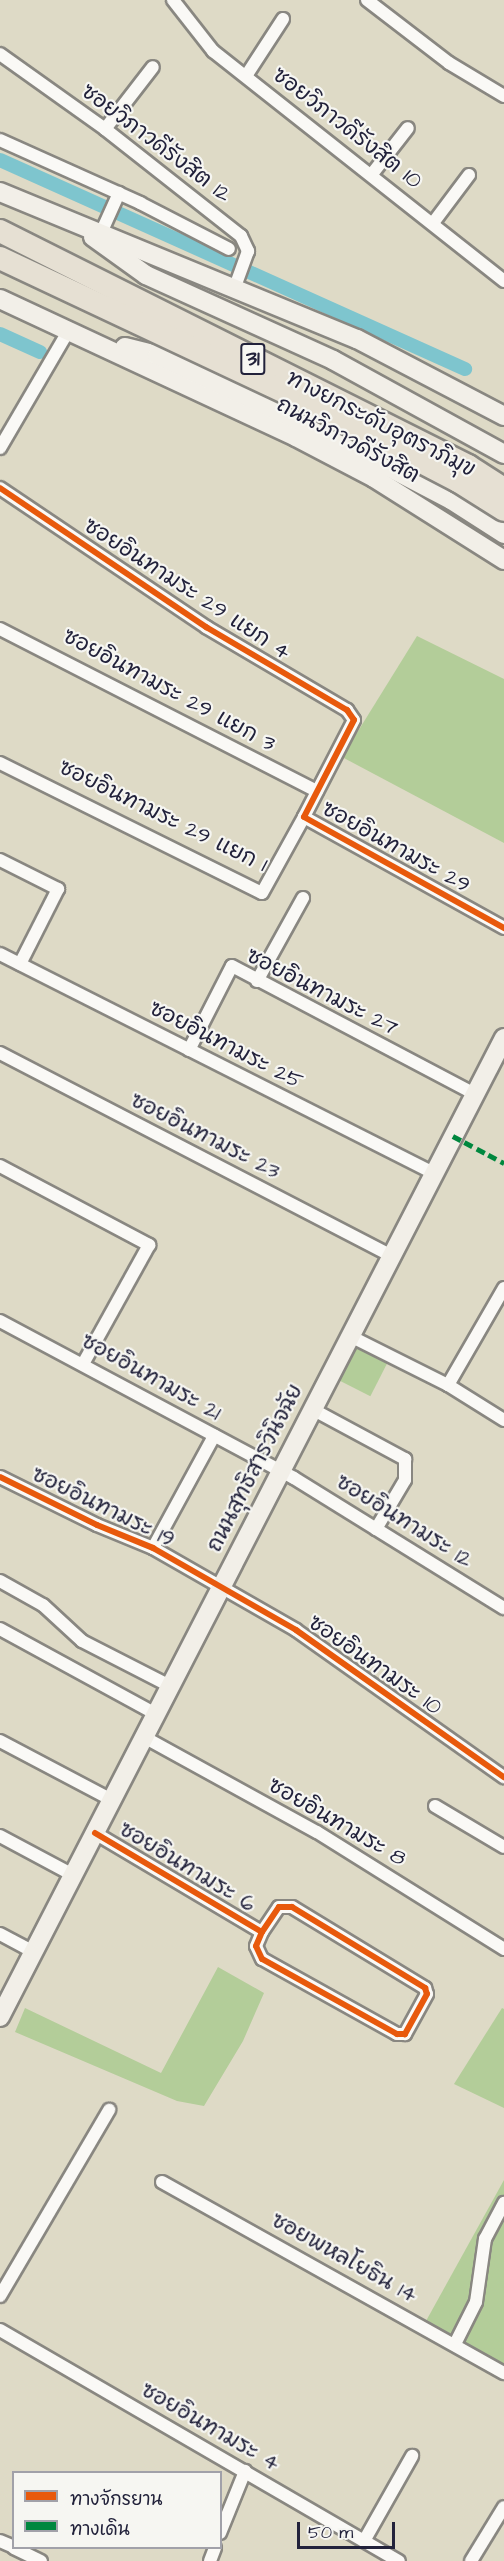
<!DOCTYPE html>
<html>
<head>
<meta charset="utf-8">
<style>
	body { margin:0 }
	#map { position:relative; width:504px; height:2561px; overflow:hidden; background:#dedac6; font-family:"Architects Daughter","Playpen Sans Thai",sans-serif }
	div>[style] { position:absolute }
	.green>* { inset:0; background:#b3cd99; transform-origin:0 0 }
	.canal>* { height:14px; margin:-7px; padding:0 7px; transform-origin:7px; border-radius:7px; background:#7ec5ce }
	.roads { filter:drop-shadow(2px 0 #898781) drop-shadow(-2px 0 #898781) drop-shadow(0 2px #898781) drop-shadow(0 -2px #898781) }
	.minor>* { height:12px; margin:-6px; padding:0 6px; transform-origin:6px; border-radius:6px; background:#faf9f6 }
	.secondary>* { height:18px; margin:-9px; padding:0 9px; transform-origin:9px; border-radius:9px; background:#f2efe8 }
	.bridges { filter:drop-shadow(2px 0 #898781) drop-shadow(-2px 0 #898781) drop-shadow(0 2px #898781) drop-shadow(0 -2px #898781) }
	.motorway-bridge>* { height:22px; margin:-11px; padding:0 11px; transform-origin:11px; border-radius:11px; background:#e6e0d3 }
	.quiet>* { height:4.5px; margin-top:-2.25px; transform-origin:0; background:repeating-linear-gradient(90deg,#00873e 0 9px,transparent 0 13.5px) }
	.cycleway>* { height:6px; margin:-3px; padding:0 3px; transform-origin:3px; border-radius:3px; background:#e8590c }
	span { translate:-50% -50%; white-space:nowrap; text-align:center; line-height:1.15; -webkit-text-stroke:4.5px #f6f6f2; paint-order:stroke }
	.shield-label span { padding:2px 4px; background:#f6f6f2; border:2px solid; border-radius:4px; -webkit-text-stroke-width:0 }
	.shield-label { font-size:21px; color:#22223b; font-weight:700 }
	.street-label { font-size:22px; color:#22223b }
	.legend { position:absolute; left:12px; top:2471px; width:210px; height:78px; box-sizing:border-box; background:#f6f6f2; border:2px solid #a1a1a9; margin:0; padding:8px 10px; list-style:none; font-size:18px; color:#22223b }
	.legend li { display:flex; align-items:center; gap:12px; height:30px }
	.legend b { width:30px; border:2px solid #a1a1a9 }
	.scale { position:absolute; left:297px; top:2522px; width:98px; height:27px; box-sizing:border-box; border:3px solid #22223b; border-top:0; padding-left:8px; font-size:18px; line-height:21px; white-space:nowrap; color:#22223b; -webkit-text-stroke:4px #f6f6f2; paint-order:stroke }
</style>
</head>
<body>
<div id="map">
	<div class="green">
		<div style="clip-path:polygon(417px 636px,504px 679px,504px 843px,342px 757px)"></div>
		<div style="left:356px;top:1343px;width:37px;height:41px;rotate:27deg"></div>
		<div style="clip-path:polygon(218px 1967px,264px 1993px,243px 2041px,204px 2106px,177px 2101px,15px 2032px,25px 2008px,161px 2073px)"></div>
		<div style="clip-path:polygon(502px 2008px,504px 2009px,504px 2108px,454px 2084px)"></div>
		<div style="clip-path:polygon(504px 2180px,504px 2366px,426px 2321px)"></div>
	</div>
	<div class="canal">
		<div style="left:0;top:160px;width:510px;rotate:24.2deg"></div>
		<div style="left:0;top:334px;width:44px;rotate:24.2deg"></div>
	</div>
	<div class="roads">
		<div class="minor">
			<div style="left:173px;top:0;width:65px;rotate:51.9deg"></div>
			<div style="left:213px;top:51px;width:371px;rotate:38.3deg"></div>
			<div style="left:367px;top:0;width:103px;rotate:37.5deg"></div>
			<div style="left:449px;top:63px;width:64px;rotate:31deg"></div>
			<div style="left:0;top:54px;width:129px;rotate:35.5deg"></div>
			<div style="left:105px;top:129px;width:173px;rotate:38.2deg"></div>
			<div style="left:241px;top:236px;width:17px;rotate:65deg"></div>
			<div style="left:248px;top:251px;width:37px;rotate:110deg"></div>
			<div style="left:246px;top:76px;width:68px;rotate:-57deg"></div>
			<div style="left:105px;top:129px;width:78px;rotate:-52.3deg"></div>
			<div style="left:0;top:140px;width:154px;rotate:24.2deg"></div>
			<div style="left:140px;top:203px;width:100px;rotate:27.3deg"></div>
			<div style="left:372px;top:174px;width:58px;rotate:-52deg"></div>
			<div style="left:433px;top:223px;width:60px;rotate:-53.1deg"></div>
			<div style="left:101px;top:233px;width:44px;rotate:-65.8deg"></div>
			<div style="left:0;top:448px;width:137px;rotate:-59.7deg"></div>
			<div style="left:0;top:488px;width:249px;rotate:34deg"></div>
			<div style="left:206px;top:627px;width:164px;rotate:30.5deg"></div>
			<div style="left:347px;top:710px;width:12px;rotate:55deg"></div>
			<div style="left:354px;top:720px;width:109px;rotate:117.3deg"></div>
			<div style="left:304px;top:817px;width:229px;rotate:29deg"></div>
			<div style="left:0;top:629px;width:356px;rotate:27.1deg"></div>
			<div style="left:0;top:763px;width:292px;rotate:26.4deg"></div>
			<div style="left:262px;top:893px;width:87px;rotate:-61.1deg"></div>
			<div style="left:0;top:860px;width:65px;rotate:26.6deg"></div>
			<div style="left:58px;top:889px;width:84px;rotate:116.9deg"></div>
			<div style="left:0;top:954px;width:486px;rotate:26.8deg"></div>
			<div style="left:257px;top:981px;width:95px;rotate:-61deg"></div>
			<div style="left:189px;top:1050px;width:94px;rotate:-62.9deg"></div>
			<div style="left:232px;top:966px;width:275px;rotate:27.8deg"></div>
			<div style="left:0;top:1053px;width:441px;rotate:27.4deg"></div>
			<div style="left:0;top:1166px;width:169px;rotate:27.9deg"></div>
			<div style="left:149px;top:1245px;width:136px;rotate:119deg"></div>
			<div style="left:0;top:1321px;width:333px;rotate:28.1deg"></div>
			<div style="left:294px;top:1478px;width:247px;rotate:31.8deg"></div>
			<div style="left:350px;top:1336px;width:110px;rotate:26.6deg"></div>
			<div style="left:448px;top:1385px;width:66px;rotate:32deg"></div>
			<div style="left:448px;top:1385px;width:112px;rotate:-60deg"></div>
			<div style="left:312px;top:1409px;width:106px;rotate:28.3deg"></div>
			<div style="left:405px;top:1459px;width:21px;rotate:90deg"></div>
			<div style="left:405px;top:1480px;width:57px;rotate:120.6deg"></div>
			<div style="left:0;top:1477px;width:108px;rotate:26.3deg"></div>
			<div style="left:97px;top:1525px;width:61px;rotate:22.3deg"></div>
			<div style="left:153px;top:1548px;width:165px;rotate:29.8deg"></div>
			<div style="left:296px;top:1630px;width:255px;rotate:35.3deg"></div>
			<div style="left:153px;top:1548px;width:128px;rotate:-61.4deg"></div>
			<div style="left:0;top:1581px;width:49px;rotate:29.2deg"></div>
			<div style="left:43px;top:1605px;width:53px;rotate:42.7deg"></div>
			<div style="left:82px;top:1641px;width:99px;rotate:27.1deg"></div>
			<div style="left:0;top:1629px;width:178px;rotate:28.6deg"></div>
			<div style="left:144px;top:1737px;width:197px;rotate:28.8deg"></div>
			<div style="left:317px;top:1832px;width:221px;rotate:32deg"></div>
			<div style="left:0;top:1741px;width:127px;rotate:27.8deg"></div>
			<div style="left:435px;top:1806px;width:80px;rotate:30.7deg"></div>
			<div style="left:95px;top:1833px;width:194px;rotate:30.7deg"></div>
			<div style="left:262px;top:1932px;width:30px;rotate:-56deg"></div>
			<div style="left:279px;top:1907px;width:13px"></div>
			<div style="left:292px;top:1907px;width:156px;rotate:31.3deg"></div>
			<div style="left:425px;top:1988px;width:6px;rotate:72deg"></div>
			<div style="left:427px;top:1994px;width:46px;rotate:118.8deg"></div>
			<div style="left:405px;top:2034px;width:8px;rotate:180deg"></div>
			<div style="left:397px;top:2034px;width:154px;rotate:-150.9deg"></div>
			<div style="left:262px;top:1959px;width:14px;rotate:-115deg"></div>
			<div style="left:256px;top:1946px;width:15px;rotate:-67deg"></div>
			<div style="left:0;top:1836px;width:83px;rotate:28.1deg"></div>
			<div style="left:0;top:1934px;width:38px;rotate:28deg"></div>
			<div style="left:162px;top:2182px;width:392px;rotate:29.2deg"></div>
			<div style="left:0;top:2296px;width:216px;rotate:-59.6deg"></div>
			<div style="left:0;top:2330px;width:461px;rotate:30.1deg"></div>
			<div style="left:455px;top:2344px;width:47px;rotate:-63.4deg"></div>
			<div style="left:476px;top:2302px;width:64px;rotate:-81.9deg"></div>
			<div style="left:485px;top:2239px;width:41px;rotate:-62.2deg"></div>
			<div style="left:220px;top:2533px;width:67px;rotate:-68deg"></div>
			<div style="left:0;top:2541px;width:15px;rotate:23deg"></div>
			<div style="left:364px;top:2541px;width:98px;rotate:-60.5deg"></div>
			<div style="left:14px;top:2548px;width:30px;rotate:26deg"></div>
			<div style="left:210px;top:2561px;width:14px;rotate:-69deg"></div>
			<div style="left:471px;top:2561px;width:63px;rotate:-58.6deg"></div>
		</div>
		<div class="secondary">
			<div style="left:0;top:192px;width:386px;rotate:22.4deg"></div>
			<div style="left:357px;top:339px;width:166px;rotate:27.6deg"></div>
			<div style="left:93px;top:237px;width:65px;rotate:35.6deg"></div>
			<div style="left:146px;top:275px;width:205px;rotate:24.4deg"></div>
			<div style="left:333px;top:360px;width:195px;rotate:28.8deg"></div>
			<div style="left:0;top:299px;width:327px;rotate:25deg"></div>
			<div style="left:296px;top:437px;width:88px;rotate:27.7deg"></div>
			<div style="left:374px;top:478px;width:154px;rotate:32.2deg"></div>
			<div style="left:125px;top:347px;width:33px;rotate:14deg"></div>
			<div style="left:157px;top:355px;width:162px;rotate:24.8deg"></div>
			<div style="left:304px;top:423px;width:166px;rotate:27.6deg"></div>
			<div style="left:451px;top:500px;width:63px;rotate:32.7deg"></div>
			<div style="left:0;top:2017px;width:1101px;rotate:-62.76deg"></div>
		</div>
	</div>
	<div class="bridges">
		<div class="motorway-bridge">
			<div style="left:0;top:231px;width:524px;rotate:26.66deg"></div>
			<div style="left:468px;top:466px;width:43px;rotate:32.6deg"></div>
			<div style="left:0;top:258px;width:340px;rotate:25.2deg"></div>
			<div style="left:308px;top:403px;width:169px;rotate:27.5deg"></div>
			<div style="left:458px;top:481px;width:54px;rotate:32.2deg"></div>
		</div>
	</div>
	<div class="quiet">
		<div style="left:453px;top:1136px;width:58px;rotate:27.9deg"></div>
	</div>
	<div class="cycleway">
		<div style="left:0;top:488px;width:249px;rotate:34deg"></div>
		<div style="left:206px;top:627px;width:164px;rotate:30.5deg"></div>
		<div style="left:347px;top:710px;width:12px;rotate:55deg"></div>
		<div style="left:354px;top:720px;width:109px;rotate:117.3deg"></div>
		<div style="left:304px;top:817px;width:229px;rotate:29deg"></div>
		<div style="left:0;top:1477px;width:108px;rotate:26.3deg"></div>
		<div style="left:97px;top:1525px;width:61px;rotate:22.3deg"></div>
		<div style="left:153px;top:1548px;width:165px;rotate:29.8deg"></div>
		<div style="left:296px;top:1630px;width:255px;rotate:35.3deg"></div>
		<div style="left:95px;top:1833px;width:194px;rotate:30.7deg"></div>
		<div style="left:262px;top:1932px;width:30px;rotate:-56deg"></div>
		<div style="left:279px;top:1907px;width:13px"></div>
		<div style="left:292px;top:1907px;width:156px;rotate:31.3deg"></div>
		<div style="left:425px;top:1988px;width:6px;rotate:72deg"></div>
		<div style="left:427px;top:1994px;width:46px;rotate:118.8deg"></div>
		<div style="left:405px;top:2034px;width:8px;rotate:180deg"></div>
		<div style="left:397px;top:2034px;width:154px;rotate:-150.9deg"></div>
		<div style="left:262px;top:1959px;width:14px;rotate:-115deg"></div>
		<div style="left:256px;top:1946px;width:15px;rotate:-67deg"></div>
	</div>
	<div class="shield-label">
		<span style="left:253px;top:359px">31</span>
	</div>
	<div class="street-label">
		<span style="left:347px;top:128px;rotate:38deg">ซอยวิภาวดีรังสิต 10</span>
		<span style="left:156px;top:143px;rotate:37deg">ซอยวิภาวดีรังสิต 12</span>
		<span style="left:381px;top:424px;rotate:27deg">ทางยกระดับอุตราภิมุข</span>
		<span style="left:348px;top:440px;rotate:28deg">ถนนวิภาวดีรังสิต</span>
		<span style="left:187px;top:589px;rotate:33deg">ซอยอินทามระ 29 แยก 4</span>
		<span style="left:169px;top:690px;rotate:28deg">ซอยอินทามระ 29 แยก 3</span>
		<span style="left:163px;top:816px;rotate:26deg">ซอยอินทามระ 29 แยก 1</span>
		<span style="left:396px;top:847px;rotate:29deg">ซอยอินทามระ 29</span>
		<span style="left:322px;top:992px;rotate:27deg">ซอยอินทามระ 27</span>
		<span style="left:226px;top:1045px;rotate:27deg">ซอยอินทามระ 25</span>
		<span style="left:205px;top:1136px;rotate:27deg">ซอยอินทามระ 23</span>
		<span style="left:151px;top:1377px;rotate:29deg">ซอยอินทามระ 21</span>
		<span style="left:255px;top:1468px;rotate:-63deg">ถนนสุทธิสารวินิจฉัย</span>
		<span style="left:103px;top:1507px;rotate:26deg">ซอยอินทามระ 19</span>
		<span style="left:404px;top:1521px;rotate:32deg">ซอยอินทามระ 12</span>
		<span style="left:375px;top:1665px;rotate:35deg">ซอยอินทามระ 10</span>
		<span style="left:337px;top:1822px;rotate:30deg">ซอยอินทามระ 8</span>
		<span style="left:187px;top:1867px;rotate:31deg">ซอยอินทามระ 6</span>
		<span style="left:344px;top:2258px;rotate:29deg">ซอยพหลโยธิน 14</span>
		<span style="left:210px;top:2427px;rotate:30deg">ซอยอินทามระ 4</span>
	</div>
	<ul class="legend">
	<li><b style="height:8px;background:#e8590c"></b>ทางจักรยาน</li>
	<li><b style="height:8px;background:#00873e"></b>ทางเดิน</li>
	</ul>
	<div class="scale">50 m</div>
</div>
</body>
</html>
